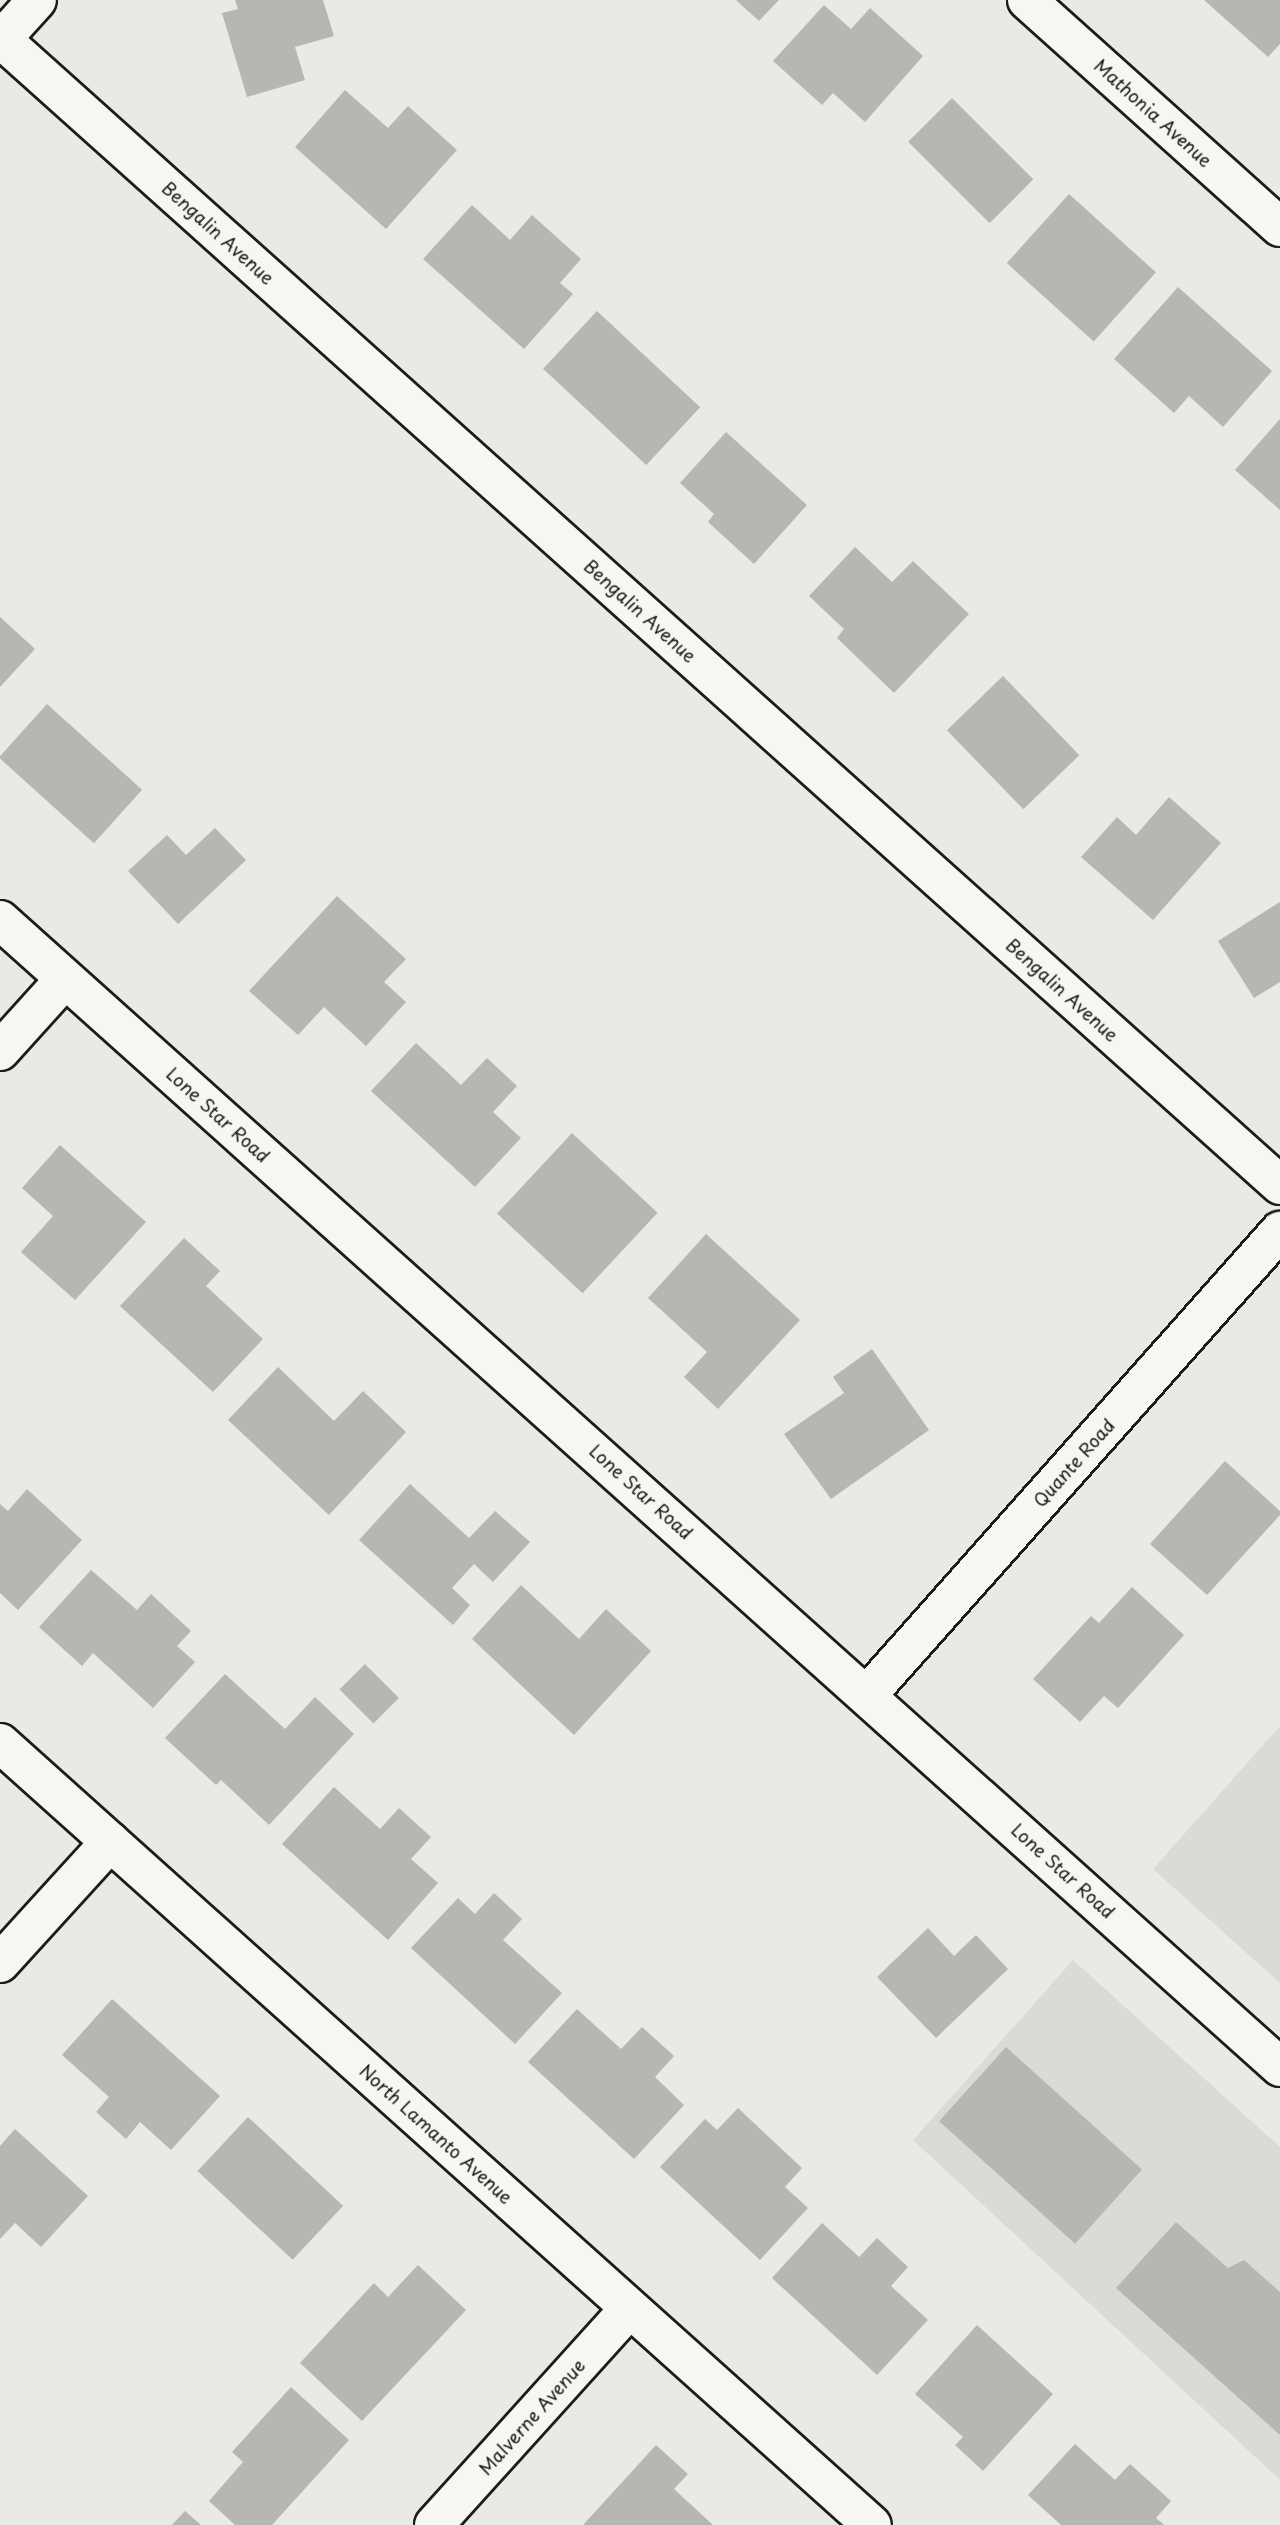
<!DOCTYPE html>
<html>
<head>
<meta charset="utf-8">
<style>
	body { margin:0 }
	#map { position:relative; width:1280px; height:2525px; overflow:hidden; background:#e9e9e5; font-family:"Playpen Sans",sans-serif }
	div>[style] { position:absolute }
	.built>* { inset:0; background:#dadad6 }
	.building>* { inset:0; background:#b6b6b3; transform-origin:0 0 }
	.roads { filter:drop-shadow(2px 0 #1c1c1c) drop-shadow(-2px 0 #1c1c1c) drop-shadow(0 2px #1c1c1c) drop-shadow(0 -2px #1c1c1c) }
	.street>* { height:38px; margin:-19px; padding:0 19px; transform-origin:19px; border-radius:19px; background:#f6f6f2 }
	.secondary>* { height:38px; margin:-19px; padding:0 19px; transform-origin:19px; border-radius:19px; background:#f6f6f2 }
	span { translate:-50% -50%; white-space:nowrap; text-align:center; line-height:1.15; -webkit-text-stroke:5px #f6f6f2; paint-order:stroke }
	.street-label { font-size:18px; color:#1c1c1c }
</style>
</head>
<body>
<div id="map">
	<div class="built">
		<div style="clip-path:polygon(1280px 1726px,1280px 1983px,1153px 1869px)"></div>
		<div style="clip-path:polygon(1073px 1960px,1280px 2147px,1280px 2480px,913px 2140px)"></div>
	</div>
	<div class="building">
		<div style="clip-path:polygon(235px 0,323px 0,334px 36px,295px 47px,305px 80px,247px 97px,222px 13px,238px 9px)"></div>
		<div style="clip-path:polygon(736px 0,779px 0,759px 21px)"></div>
		<div style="clip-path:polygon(1204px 0,1280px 0,1280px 44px,1268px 57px)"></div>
		<div style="clip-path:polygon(824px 5px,851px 29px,870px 8px,923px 56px,865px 122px,833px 93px,822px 105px,773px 61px)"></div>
		<div style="clip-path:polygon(345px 90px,388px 128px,408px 106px,457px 150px,386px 229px,295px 147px)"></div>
		<div style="left:952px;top:98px;width:115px;height:62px;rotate:45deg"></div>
		<div style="left:1069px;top:194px;width:117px;height:93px;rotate:42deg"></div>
		<div style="clip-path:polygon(472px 205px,510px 240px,532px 215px,581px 259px,560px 283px,573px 294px,524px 349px,423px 259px)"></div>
		<div style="clip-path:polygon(1178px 287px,1272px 371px,1223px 427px,1189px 396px,1174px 413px,1114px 359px)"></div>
		<div style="left:597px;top:311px;width:141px;height:79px;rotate:43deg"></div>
		<div style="clip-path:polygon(1280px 419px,1280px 510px,1235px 470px)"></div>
		<div style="clip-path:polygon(726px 432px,807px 505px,754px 564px,708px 522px,714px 514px,680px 483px)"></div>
		<div style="clip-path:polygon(855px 547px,892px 582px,913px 561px,969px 614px,894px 693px,837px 638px,844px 629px,809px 596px)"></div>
		<div style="clip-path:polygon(0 617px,35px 649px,0 687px)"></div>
		<div style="left:1003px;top:676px;width:110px;height:78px;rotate:46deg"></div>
		<div style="left:47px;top:704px;width:128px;height:72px;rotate:42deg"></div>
		<div style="clip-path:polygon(1169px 797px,1221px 843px,1153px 920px,1081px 857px,1117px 817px,1136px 835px)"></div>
		<div style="clip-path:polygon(215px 828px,246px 860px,178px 924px,128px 871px,167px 835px,186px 855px)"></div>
		<div style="clip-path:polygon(337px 896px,406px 959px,384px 982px,406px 1002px,366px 1046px,324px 1007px,298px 1035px,249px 991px)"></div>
		<div style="clip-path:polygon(1280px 902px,1280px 982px,1254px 998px,1218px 941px)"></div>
		<div style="clip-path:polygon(416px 1043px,461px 1085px,487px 1058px,517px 1086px,493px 1112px,521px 1138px,475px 1187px,371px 1091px)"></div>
		<div style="left:572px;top:1133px;width:117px;height:110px;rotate:43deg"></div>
		<div style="clip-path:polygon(60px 1145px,146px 1222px,75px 1300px,21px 1252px,53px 1216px,22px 1188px)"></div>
		<div style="clip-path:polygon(706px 1234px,800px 1320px,718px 1409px,684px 1377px,707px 1352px,648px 1298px)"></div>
		<div style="clip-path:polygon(184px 1238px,220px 1271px,206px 1286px,263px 1339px,213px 1392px,120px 1306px)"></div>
		<div style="clip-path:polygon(872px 1349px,929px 1430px,831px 1499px,784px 1434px,844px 1393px,833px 1377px)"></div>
		<div style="clip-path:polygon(278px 1367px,334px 1421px,363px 1391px,406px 1432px,329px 1515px,228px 1420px)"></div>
		<div style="clip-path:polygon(1225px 1461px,1280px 1511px,1280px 1515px,1207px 1595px,1150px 1544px)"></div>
		<div style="clip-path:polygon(410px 1484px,469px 1538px,495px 1511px,530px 1542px,493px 1582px,474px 1564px,452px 1588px,470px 1605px,453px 1625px,359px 1540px)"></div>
		<div style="clip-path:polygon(27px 1489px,82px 1540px,18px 1610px,0 1593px,0 1504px,8px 1511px)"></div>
		<div style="clip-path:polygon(91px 1570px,137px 1610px,151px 1594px,191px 1631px,177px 1646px,195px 1662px,153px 1708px,93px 1653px,82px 1666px,39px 1627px)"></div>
		<div style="clip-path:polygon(521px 1585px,579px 1639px,606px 1609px,651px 1651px,574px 1735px,472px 1639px)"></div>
		<div style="clip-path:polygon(1132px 1587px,1184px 1635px,1118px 1708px,1104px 1696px,1080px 1722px,1033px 1679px,1091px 1616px,1099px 1623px)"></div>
		<div style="left:365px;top:1664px;width:48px;height:36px;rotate:45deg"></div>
		<div style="clip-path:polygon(225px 1674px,285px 1729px,315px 1697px,354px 1734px,269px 1825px,221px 1780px,216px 1785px,165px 1738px)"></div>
		<div style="clip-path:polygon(334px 1787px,380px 1829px,399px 1808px,431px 1837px,411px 1859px,438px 1883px,388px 1940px,282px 1844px)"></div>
		<div style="clip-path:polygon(494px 1893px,522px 1919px,503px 1940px,562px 1993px,515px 2044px,411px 1948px,458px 1898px,475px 1914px)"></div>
		<div style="clip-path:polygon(928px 1928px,954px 1956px,976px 1935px,1008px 1969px,936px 2038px,877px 1977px)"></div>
		<div style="clip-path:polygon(112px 1999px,220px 2096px,171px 2150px,140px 2122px,126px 2139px,96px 2112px,109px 2097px,62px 2055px)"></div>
		<div style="clip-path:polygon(577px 2009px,621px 2049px,642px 2027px,674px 2056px,655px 2077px,684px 2105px,634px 2159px,528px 2062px)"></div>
		<div style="left:1006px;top:2047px;width:183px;height:100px;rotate:42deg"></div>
		<div style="clip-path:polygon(738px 2108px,802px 2168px,785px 2187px,808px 2208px,760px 2260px,660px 2167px,705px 2119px,717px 2130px)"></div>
		<div style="left:248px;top:2117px;width:130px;height:74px;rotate:43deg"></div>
		<div style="clip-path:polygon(15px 2129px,88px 2196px,41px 2247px,15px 2223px,0 2239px,0 2146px)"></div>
		<div style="clip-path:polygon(1176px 2222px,1228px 2268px,1244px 2260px,1280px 2292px,1280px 2435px,1116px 2288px)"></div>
		<div style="clip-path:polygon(822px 2223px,859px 2257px,877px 2238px,908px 2267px,891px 2286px,928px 2320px,877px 2375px,772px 2278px)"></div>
		<div style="clip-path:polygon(418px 2265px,466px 2310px,362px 2421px,300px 2363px,374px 2283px,388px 2297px)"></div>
		<div style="clip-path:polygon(977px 2325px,1053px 2394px,983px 2471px,955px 2445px,963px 2437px,915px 2394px)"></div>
		<div style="clip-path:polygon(291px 2387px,349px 2440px,272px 2525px,235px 2525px,209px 2501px,243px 2462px,232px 2452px)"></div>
		<div style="clip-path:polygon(1075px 2444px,1115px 2480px,1130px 2464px,1171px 2501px,1156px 2518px,1164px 2525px,1061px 2525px,1028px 2495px)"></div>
		<div style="clip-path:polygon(656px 2445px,688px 2474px,674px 2489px,713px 2525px,583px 2525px)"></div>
		<div style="clip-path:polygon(185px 2511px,201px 2525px,172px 2525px)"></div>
	</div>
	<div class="roads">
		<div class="street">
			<div style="left:1027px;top:0;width:340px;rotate:41.9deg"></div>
			<div style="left:0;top:38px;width:1719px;rotate:41.86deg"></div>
			<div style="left:0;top:41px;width:55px;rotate:-47.9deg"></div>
			<div style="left:0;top:1051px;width:97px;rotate:-47.9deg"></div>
			<div style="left:868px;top:1694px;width:620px;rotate:-48.34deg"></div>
			<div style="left:0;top:1743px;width:1171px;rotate:41.89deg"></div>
			<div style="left:0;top:1963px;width:164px;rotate:-47.7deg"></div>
			<div style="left:434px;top:2525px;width:292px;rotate:-47.9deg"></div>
		</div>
		<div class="secondary">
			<div style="left:0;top:920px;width:1719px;rotate:41.86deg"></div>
		</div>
	</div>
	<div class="street-label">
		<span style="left:1153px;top:113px;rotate:42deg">Mathonia Avenue</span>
		<span style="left:218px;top:233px;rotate:42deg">Bengalin Avenue</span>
		<span style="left:640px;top:611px;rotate:42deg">Bengalin Avenue</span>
		<span style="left:1062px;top:990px;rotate:42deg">Bengalin Avenue</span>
		<span style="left:218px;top:1115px;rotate:42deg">Lone Star Road</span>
		<span style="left:1074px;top:1463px;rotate:-48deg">Quante Road</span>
		<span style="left:641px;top:1492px;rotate:42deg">Lone Star Road</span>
		<span style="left:1063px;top:1871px;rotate:42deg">Lone Star Road</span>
		<span style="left:436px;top:2134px;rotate:42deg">North Lamanto Avenue</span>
		<span style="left:532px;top:2417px;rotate:-48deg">Malverne Avenue</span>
	</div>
</div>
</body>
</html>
